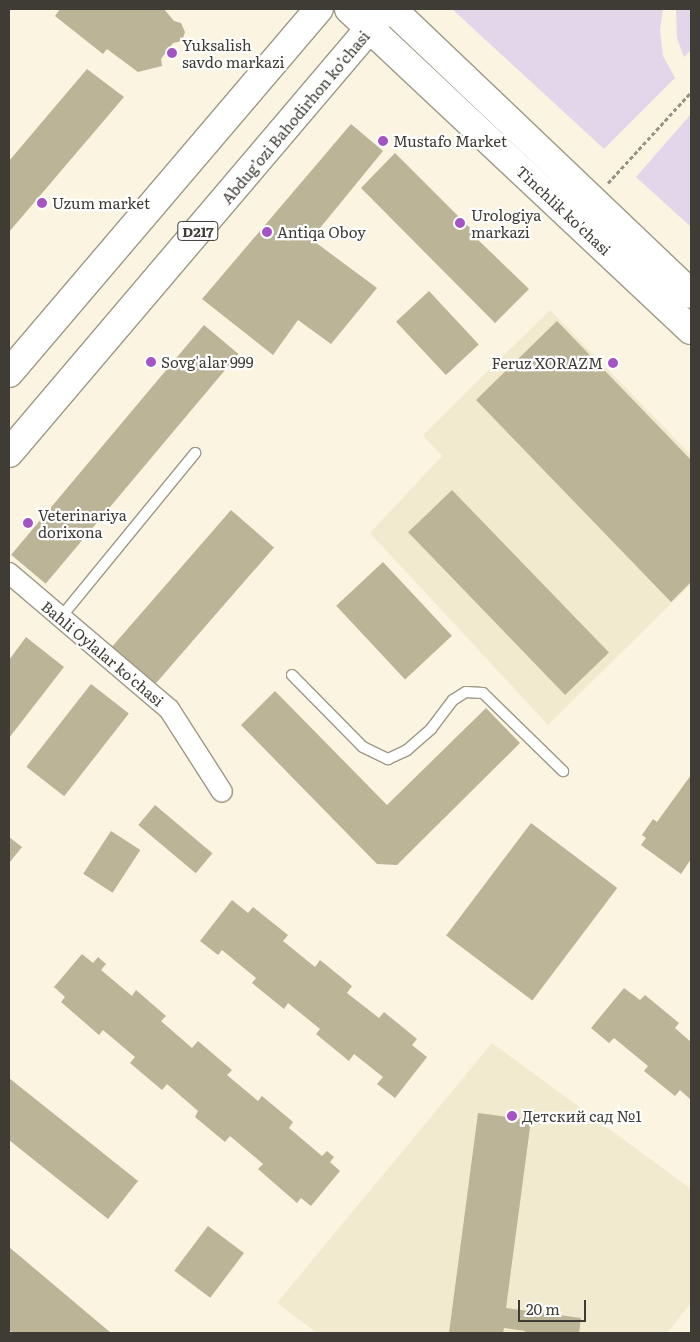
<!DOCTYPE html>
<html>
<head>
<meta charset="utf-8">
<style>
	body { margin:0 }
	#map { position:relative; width:700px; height:1342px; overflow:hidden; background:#faf4e1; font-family:Literata,serif }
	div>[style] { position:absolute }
	.built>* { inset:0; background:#f2eacf }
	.green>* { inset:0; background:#e4d6ea }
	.building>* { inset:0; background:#bcb497; transform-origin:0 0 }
	.path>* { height:3px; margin-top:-1.5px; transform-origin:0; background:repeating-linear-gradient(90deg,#969285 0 4px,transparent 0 6.5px) }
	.roads { filter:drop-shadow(1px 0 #9f9987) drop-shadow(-1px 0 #9f9987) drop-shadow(0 1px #9f9987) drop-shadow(0 -1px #9f9987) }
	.service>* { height:10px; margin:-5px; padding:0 5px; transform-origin:5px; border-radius:5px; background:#fff }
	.minor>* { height:20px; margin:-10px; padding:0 10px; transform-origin:10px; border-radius:10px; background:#fff }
	.secondary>* { height:28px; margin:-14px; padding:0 14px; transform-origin:14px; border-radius:14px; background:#fff }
	.primary>* { height:28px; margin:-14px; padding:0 14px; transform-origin:14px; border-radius:14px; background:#fff }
	.dots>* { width:14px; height:14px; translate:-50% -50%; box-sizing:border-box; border:2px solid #fff; border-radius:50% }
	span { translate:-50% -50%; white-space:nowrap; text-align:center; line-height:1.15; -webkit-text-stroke:4.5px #fff; paint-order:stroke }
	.shield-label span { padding:1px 4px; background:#fff; border:1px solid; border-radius:4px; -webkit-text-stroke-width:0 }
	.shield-label { font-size:14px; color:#3f3c35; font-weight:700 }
	.poi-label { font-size:15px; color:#3f3c35 }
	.left { translate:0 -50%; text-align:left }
	.right { translate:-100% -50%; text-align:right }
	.street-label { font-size:15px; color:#3f3c35 }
	.frame { position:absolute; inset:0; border:10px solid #3f3c35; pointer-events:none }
	.scale { position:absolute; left:518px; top:1300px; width:68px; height:22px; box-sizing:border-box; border:2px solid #3f3c35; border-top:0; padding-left:6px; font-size:15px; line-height:18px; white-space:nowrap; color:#3f3c35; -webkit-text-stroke:4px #fff; paint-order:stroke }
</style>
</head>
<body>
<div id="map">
	<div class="built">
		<div style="clip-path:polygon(550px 310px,691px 455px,691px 584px,548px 725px,370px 533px,442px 456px,423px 435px)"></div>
		<div style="clip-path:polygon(492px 1043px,691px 1189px,691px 1303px,667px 1333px,317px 1333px,277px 1303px)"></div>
	</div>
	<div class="green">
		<div style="clip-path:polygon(452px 9px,663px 9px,660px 30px,663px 56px,675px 78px,604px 149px)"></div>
		<div style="clip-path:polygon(676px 9px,691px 9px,691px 50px,684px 57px,677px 38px)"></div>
		<div style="clip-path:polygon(691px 114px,691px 227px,636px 177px)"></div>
	</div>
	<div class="building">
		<div style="clip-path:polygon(60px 9px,164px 9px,174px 21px,181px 23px,185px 32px,182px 41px,173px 43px,161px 59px,162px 66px,138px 72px,107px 49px,103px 54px,55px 16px)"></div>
		<div style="clip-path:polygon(87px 69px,124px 97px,9px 232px,9px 161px)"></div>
		<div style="clip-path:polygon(351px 124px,383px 151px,311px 239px,377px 288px,331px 344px,298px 320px,273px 355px,202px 299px)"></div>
		<div style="clip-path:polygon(395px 153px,474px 232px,472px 234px,529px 289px,495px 323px,361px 188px)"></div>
		<div style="left:429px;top:291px;width:73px;height:45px;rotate:47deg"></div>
		<div style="clip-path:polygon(557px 321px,691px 460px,691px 582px,671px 602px,476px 400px)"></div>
		<div style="left:204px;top:325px;width:45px;height:300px;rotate:40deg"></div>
		<div style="left:452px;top:490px;width:226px;height:61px;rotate:46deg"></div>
		<div style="left:231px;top:510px;width:57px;height:182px;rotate:41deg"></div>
		<div style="left:383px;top:562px;width:101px;height:64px;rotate:47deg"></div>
		<div style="clip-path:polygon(26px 637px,64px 667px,9px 738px,9px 660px)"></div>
		<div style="left:91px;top:684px;width:48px;height:105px;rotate:38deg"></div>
		<div style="clip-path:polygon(275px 691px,387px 805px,486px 708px,520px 743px,397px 865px,377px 864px,241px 725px)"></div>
		<div style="clip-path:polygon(691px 775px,691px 859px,681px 874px,641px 845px,646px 838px,642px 835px,653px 819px,657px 822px)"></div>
		<div style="left:155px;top:805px;width:75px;height:26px;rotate:40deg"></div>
		<div style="left:531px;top:823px;width:108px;height:141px;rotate:37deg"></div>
		<div style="left:111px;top:831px;width:35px;height:51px;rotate:33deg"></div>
		<div style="clip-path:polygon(9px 837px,22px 847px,9px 863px)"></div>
		<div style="clip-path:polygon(232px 900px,248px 913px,253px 907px,288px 935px,283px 941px,315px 967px,320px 960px,352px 986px,347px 993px,379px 1018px,384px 1012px,417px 1039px,412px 1045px,427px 1057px,395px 1098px,377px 1084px,383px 1077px,354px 1054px,349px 1061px,316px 1034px,320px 1029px,288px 1003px,284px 1009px,252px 983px,256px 978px,222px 950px,218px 955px,200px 941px)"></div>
		<div style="clip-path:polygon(82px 954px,93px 963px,98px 957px,106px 964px,101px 970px,132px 996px,136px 990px,166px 1016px,161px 1021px,192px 1048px,198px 1041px,232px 1070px,227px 1075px,258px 1101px,262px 1096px,293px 1122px,289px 1128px,322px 1156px,327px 1151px,334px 1157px,330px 1162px,340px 1171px,311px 1206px,301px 1198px,297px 1203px,258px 1169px,263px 1164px,230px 1136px,225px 1142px,195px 1117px,198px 1111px,167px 1084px,162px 1090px,130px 1063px,135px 1057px,103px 1030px,99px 1035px,61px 1002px,65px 997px,54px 987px)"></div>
		<div style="clip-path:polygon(624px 988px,640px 1000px,645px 995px,679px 1023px,675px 1028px,691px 1042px,691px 1100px,680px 1090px,675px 1096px,644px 1071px,648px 1066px,614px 1038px,609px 1043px,591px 1028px)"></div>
		<div style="clip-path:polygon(9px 1078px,138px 1181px,108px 1219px,9px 1140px)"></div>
		<div style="clip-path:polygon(478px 1113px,531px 1120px,506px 1308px,581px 1318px,579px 1333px,524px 1333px,525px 1331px,504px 1328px,503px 1333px,449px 1333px)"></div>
		<div style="left:208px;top:1226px;width:45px;height:56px;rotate:37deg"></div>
		<div style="clip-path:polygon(9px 1247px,111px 1333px,13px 1333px,9px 1330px)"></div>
	</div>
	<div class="path">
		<div style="left:608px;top:183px;width:123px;rotate:-47.6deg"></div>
	</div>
	<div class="roads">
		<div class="service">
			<div style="left:61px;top:617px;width:212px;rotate:-50.7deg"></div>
			<div style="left:292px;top:675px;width:101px;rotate:45.4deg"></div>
			<div style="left:363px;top:747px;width:28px;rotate:26deg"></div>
			<div style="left:388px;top:759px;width:21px;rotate:-25deg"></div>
			<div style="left:407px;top:750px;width:32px;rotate:-41deg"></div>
			<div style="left:431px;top:729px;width:36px;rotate:-53deg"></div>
			<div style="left:453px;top:700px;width:15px;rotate:-32deg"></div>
			<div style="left:466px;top:692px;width:17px;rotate:3deg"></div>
			<div style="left:483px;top:693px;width:112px;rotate:44.3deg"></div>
		</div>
		<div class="minor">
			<div style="left:9px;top:573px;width:210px;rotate:40.4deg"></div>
			<div style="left:169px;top:709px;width:98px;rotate:57.4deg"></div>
		</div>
		<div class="secondary">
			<div style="left:349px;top:9px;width:469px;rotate:43.2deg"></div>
			<div style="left:392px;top:9px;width:413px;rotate:43.6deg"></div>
		</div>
		<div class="primary">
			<div style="left:9px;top:373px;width:478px;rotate:-49.6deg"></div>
			<div style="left:9px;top:453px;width:582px;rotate:-49.67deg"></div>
		</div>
	</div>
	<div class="dots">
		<div style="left:172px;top:53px;background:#a554c5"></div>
		<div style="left:383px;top:141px;background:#a554c5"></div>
		<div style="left:42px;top:203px;background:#a554c5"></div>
		<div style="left:460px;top:223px;background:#a554c5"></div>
		<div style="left:267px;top:232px;background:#a554c5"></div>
		<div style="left:151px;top:362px;background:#a554c5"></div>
		<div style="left:613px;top:363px;background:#a554c5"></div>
		<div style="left:28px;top:523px;background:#a554c5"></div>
		<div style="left:512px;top:1116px;background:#a554c5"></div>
	</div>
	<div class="shield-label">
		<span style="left:198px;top:231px">D217</span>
	</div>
	<div class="poi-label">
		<span class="left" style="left:182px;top:53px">Yuksalish<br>savdo markazi</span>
		<span class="left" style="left:393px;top:141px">Mustafo Market</span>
		<span class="left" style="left:52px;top:203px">Uzum market</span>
		<span class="left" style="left:471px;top:223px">Urologiya<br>markazi</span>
		<span class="left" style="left:277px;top:232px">Antiqa Oboy</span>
		<span class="left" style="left:161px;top:362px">Sovg'alar 999</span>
		<span class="right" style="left:603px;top:363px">Feruz XORAZM</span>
		<span class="left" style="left:38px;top:523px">Veterinariya<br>dorixona</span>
		<span class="left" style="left:522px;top:1116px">Детский сад №1</span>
	</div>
	<div class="street-label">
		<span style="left:295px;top:117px;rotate:-50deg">Abdug’ozi Bahodirhon ko’chasi</span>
		<span style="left:564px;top:210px;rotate:43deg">Tinchlik ko'chasi</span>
		<span style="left:103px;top:653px;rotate:40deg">Bahli Oylalar ko'chasi</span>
	</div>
	<div class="frame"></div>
	<div class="scale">20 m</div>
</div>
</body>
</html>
